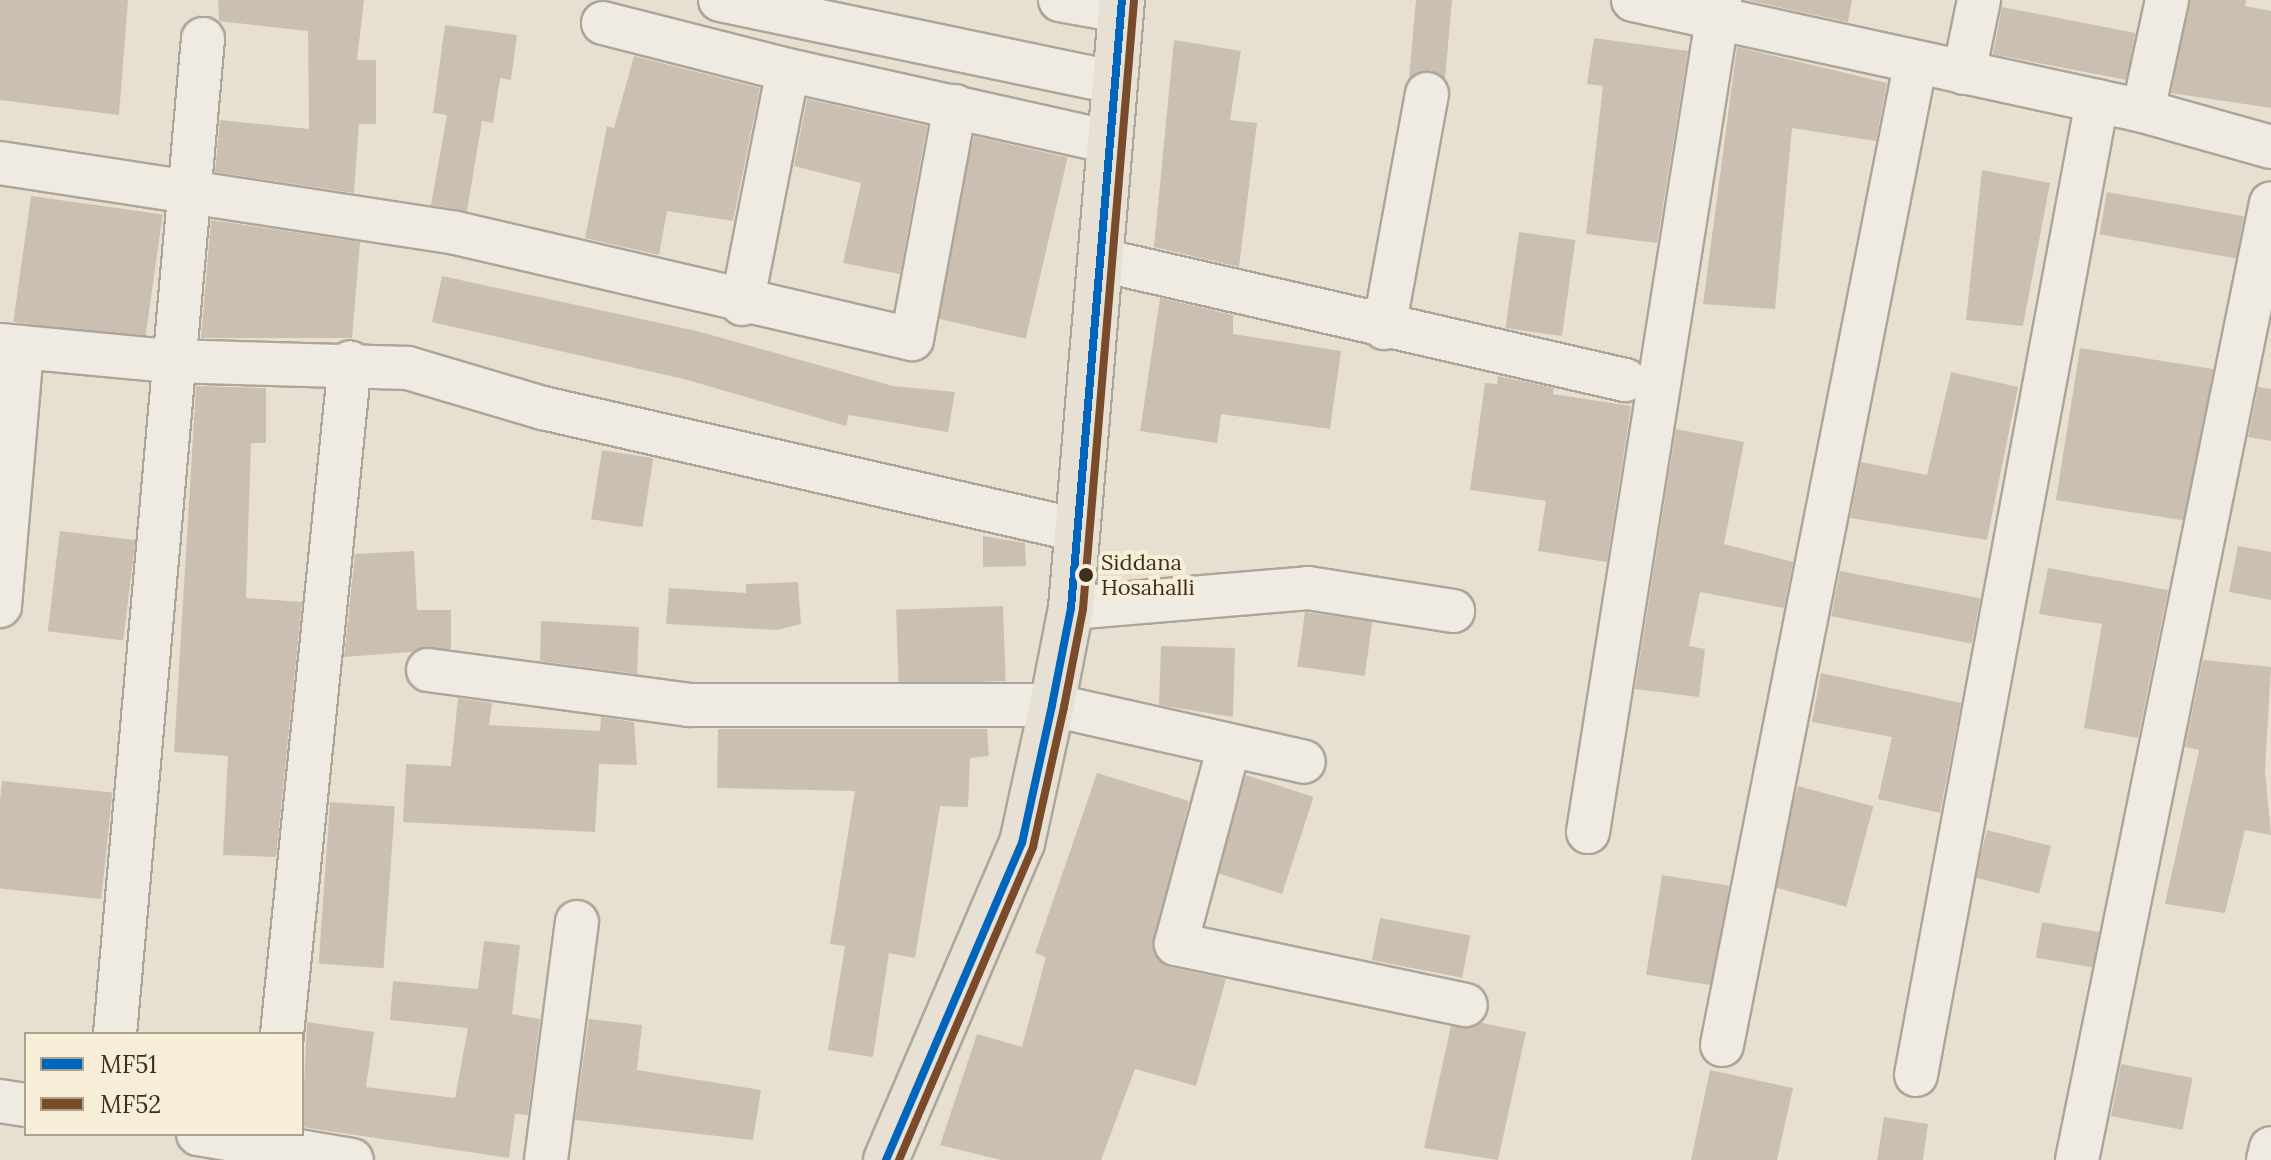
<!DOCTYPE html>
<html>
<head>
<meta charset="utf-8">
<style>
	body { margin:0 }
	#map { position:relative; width:2271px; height:1160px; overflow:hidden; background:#e7e0d1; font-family:Lora,serif }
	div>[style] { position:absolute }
	.building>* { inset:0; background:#cbbfb2; transform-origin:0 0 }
	.roads { filter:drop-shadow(2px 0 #ada599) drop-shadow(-2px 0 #ada599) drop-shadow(0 2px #ada599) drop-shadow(0 -2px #ada599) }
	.minor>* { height:42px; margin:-21px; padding:0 21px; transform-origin:21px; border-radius:21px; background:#efebe3 }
	.major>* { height:44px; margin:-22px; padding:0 22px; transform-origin:22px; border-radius:22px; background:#e6e1d4 }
	.bus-1>* { height:8px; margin:-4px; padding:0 4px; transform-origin:4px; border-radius:4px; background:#0065bd }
	.bus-2>* { height:8px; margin:-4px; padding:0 4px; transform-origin:4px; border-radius:4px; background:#7a4b2a }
	.dots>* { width:22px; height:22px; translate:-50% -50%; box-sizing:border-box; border:4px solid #f7eed8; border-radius:50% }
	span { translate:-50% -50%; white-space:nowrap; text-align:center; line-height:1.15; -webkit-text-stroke:8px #f7eed8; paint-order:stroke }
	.bus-label { font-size:22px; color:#3d2e20 }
	.left { translate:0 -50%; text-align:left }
	.legend { position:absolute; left:24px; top:1032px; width:280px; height:104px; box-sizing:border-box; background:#f7eed8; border:2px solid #ada18e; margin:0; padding:10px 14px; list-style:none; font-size:24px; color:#3d2e20 }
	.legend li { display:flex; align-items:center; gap:16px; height:40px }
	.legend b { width:40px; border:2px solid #ada18e }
</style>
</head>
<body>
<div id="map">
	<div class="building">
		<div style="clip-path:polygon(0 0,128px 0,119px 115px,0 100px)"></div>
		<div style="clip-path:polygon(218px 0,364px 0,357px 60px,376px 60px,376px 124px,359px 124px,354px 193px,215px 172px,220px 120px,309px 129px,308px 31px,219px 21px)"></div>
		<div style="clip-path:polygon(1416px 0,1452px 0,1445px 79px,1431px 70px,1409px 79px)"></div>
		<div style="clip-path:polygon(1746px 0,1852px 0,1848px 22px)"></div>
		<div style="clip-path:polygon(2190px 0,2246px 0,2245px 6px,2271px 11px,2271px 108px,2171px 93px)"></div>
		<div style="left:2002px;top:7px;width:136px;height:48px;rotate:11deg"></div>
		<div style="clip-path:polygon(445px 25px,517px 35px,511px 80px,500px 78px,493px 123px,482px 121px,467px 211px,431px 205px,447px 115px,433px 113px)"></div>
		<div style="clip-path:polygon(1594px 38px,1688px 51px,1657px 243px,1586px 234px,1603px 86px,1587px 84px)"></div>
		<div style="clip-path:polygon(1174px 40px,1241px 51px,1230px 120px,1257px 123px,1239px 267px,1154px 247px)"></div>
		<div style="clip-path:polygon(1737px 47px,1887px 83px,1876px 141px,1792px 128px,1775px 309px,1703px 304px)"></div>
		<div style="clip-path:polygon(634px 56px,760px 88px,733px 221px,667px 211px,659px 255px,585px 238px,607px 126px,614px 128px)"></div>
		<div style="clip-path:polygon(807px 99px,927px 126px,900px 274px,843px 263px,861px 183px,794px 166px)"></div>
		<div style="left:974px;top:136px;width:96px;height:186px;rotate:13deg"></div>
		<div style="clip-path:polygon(1982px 170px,2050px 183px,2023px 326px,1966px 320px)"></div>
		<div style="left:2107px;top:192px;width:139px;height:43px;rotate:10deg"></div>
		<div style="left:31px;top:196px;width:133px;height:127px;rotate:8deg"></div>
		<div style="clip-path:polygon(211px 220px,360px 242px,352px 338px,201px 338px)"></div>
		<div style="left:1519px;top:232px;width:57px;height:97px;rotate:8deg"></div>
		<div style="clip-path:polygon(442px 276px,697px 331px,893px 386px,955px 392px,948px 432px,849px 415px,846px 426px,684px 379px,432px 322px)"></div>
		<div style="clip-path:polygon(1160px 298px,1233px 315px,1233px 334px,1341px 351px,1330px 429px,1221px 414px,1217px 443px,1140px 431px)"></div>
		<div style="left:2080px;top:348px;width:135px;height:154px;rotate:9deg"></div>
		<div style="clip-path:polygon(1951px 372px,2018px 387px,1987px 540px,1850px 518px,1861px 462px,1927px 475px)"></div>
		<div style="clip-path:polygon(1498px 376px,1554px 388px,1553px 394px,1631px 406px,1607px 562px,1538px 551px,1546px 501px,1470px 490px,1485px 383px,1497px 384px)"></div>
		<div style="clip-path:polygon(196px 386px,266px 388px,266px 443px,251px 443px,246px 598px,302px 602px,276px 857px,223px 855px,228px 756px,174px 752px)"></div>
		<div style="clip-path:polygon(2258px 387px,2271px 389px,2271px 441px,2248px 437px)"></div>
		<div style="clip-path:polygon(1676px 429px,1744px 442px,1724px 544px,1793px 562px,1784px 608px,1700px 592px,1689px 646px,1705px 649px,1699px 697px,1635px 689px)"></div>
		<div style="left:602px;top:450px;width:52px;height:70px;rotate:9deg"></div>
		<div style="left:60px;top:531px;width:76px;height:101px;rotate:7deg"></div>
		<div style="clip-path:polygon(983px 536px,1025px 543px,1026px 566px,983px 567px)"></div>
		<div style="clip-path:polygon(2238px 546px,2271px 552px,2271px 600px,2229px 592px)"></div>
		<div style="clip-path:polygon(414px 551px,417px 610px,451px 610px,451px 649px,344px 657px,355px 554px)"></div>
		<div style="clip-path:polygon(2048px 568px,2168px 590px,2138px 738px,2084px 728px,2102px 624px,2039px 614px)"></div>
		<div style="left:1840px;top:571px;width:143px;height:46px;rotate:11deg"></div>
		<div style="clip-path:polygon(798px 582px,801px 624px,777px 630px,666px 624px,669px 588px,746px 593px,746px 584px)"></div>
		<div style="left:1003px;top:606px;width:75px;height:107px;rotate:88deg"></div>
		<div style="left:1305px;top:612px;width:68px;height:55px;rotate:8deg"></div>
		<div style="clip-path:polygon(541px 621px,639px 627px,637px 674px,540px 661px)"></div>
		<div style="clip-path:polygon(1161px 646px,1235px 648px,1233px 717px,1159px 705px)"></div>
		<div style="clip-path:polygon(2203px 660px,2271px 667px,2265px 770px,2271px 835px,2245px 830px,2225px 913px,2165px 904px,2199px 750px,2185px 747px)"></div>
		<div style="clip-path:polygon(1821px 673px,1961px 703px,1940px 813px,1878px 799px,1892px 737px,1812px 722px)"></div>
		<div style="clip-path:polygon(458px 698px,492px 703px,489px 725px,600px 731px,601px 717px,634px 722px,637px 765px,599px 764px,595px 832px,403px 822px,406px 764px,451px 766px)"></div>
		<div style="clip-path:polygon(718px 729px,987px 729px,989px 756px,970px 758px,968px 807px,940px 806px,915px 958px,889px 953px,873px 1057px,828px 1050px,845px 946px,830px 944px,855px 791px,717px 788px)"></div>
		<div style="clip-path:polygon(1097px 773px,1189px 801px,1153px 950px,1170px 967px,1226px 979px,1196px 1086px,1135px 1069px,1101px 1160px,1001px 1160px,940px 1145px,977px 1034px,1022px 1047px,1046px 957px,1035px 953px)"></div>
		<div style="left:1246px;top:775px;width:71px;height:102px;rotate:18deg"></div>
		<div style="left:2px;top:781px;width:111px;height:107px;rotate:6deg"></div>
		<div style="left:1798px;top:786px;width:78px;height:104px;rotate:15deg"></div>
		<div style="left:330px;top:802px;width:65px;height:162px;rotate:4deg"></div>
		<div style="left:1987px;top:830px;width:66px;height:49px;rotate:14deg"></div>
		<div style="left:1662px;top:875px;width:68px;height:101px;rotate:9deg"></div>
		<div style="left:1380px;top:918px;width:92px;height:43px;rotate:11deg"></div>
		<div style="left:2042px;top:922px;width:58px;height:36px;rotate:10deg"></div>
		<div style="clip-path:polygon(484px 941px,520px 945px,512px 1014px,540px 1019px,528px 1115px,515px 1114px,509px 1158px,302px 1127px,307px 1022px,374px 1032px,366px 1087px,455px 1098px,468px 1028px,390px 1020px,393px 981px,478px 989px)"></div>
		<div style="clip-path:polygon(589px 1019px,642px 1025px,637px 1070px,761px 1090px,753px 1140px,575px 1120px)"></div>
		<div style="clip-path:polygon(1482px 1023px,1526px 1032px,1498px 1160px,1424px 1148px,1451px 1026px)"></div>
		<div style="left:2121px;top:1064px;width:73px;height:53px;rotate:11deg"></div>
		<div style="clip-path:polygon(1710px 1070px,1793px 1088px,1777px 1160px,1691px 1160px)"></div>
		<div style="clip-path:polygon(1884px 1117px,1928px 1124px,1923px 1160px,1877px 1160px)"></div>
	</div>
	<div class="roads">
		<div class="minor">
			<div style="left:720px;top:0;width:400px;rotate:11.8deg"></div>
			<div style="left:1060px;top:0;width:61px;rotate:10.4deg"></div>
			<div style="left:1633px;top:0;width:522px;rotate:12.28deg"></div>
			<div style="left:2143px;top:111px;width:133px;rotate:15.7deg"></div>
			<div style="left:603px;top:23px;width:191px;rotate:14.3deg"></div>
			<div style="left:1964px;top:73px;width:75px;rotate:-78.4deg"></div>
			<div style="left:2143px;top:111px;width:114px;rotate:-77.8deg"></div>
			<div style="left:0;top:163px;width:461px;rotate:8.7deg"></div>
			<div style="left:456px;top:233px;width:468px;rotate:13.1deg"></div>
			<div style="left:912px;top:339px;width:237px;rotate:-79.5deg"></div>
			<div style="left:1101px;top:260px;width:538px;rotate:12.9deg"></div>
			<div style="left:742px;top:304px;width:238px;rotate:-78.9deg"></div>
			<div style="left:788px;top:70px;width:326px;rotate:12.6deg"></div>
			<div style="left:1384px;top:328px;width:238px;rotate:-79.6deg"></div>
			<div style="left:0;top:345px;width:171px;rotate:5.4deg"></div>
			<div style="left:170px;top:361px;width:238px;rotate:1.7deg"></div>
			<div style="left:408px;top:368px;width:141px;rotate:16.5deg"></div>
			<div style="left:543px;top:408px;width:544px;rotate:12.86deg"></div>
			<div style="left:0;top:606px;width:260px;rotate:-85.1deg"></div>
			<div style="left:1071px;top:608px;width:238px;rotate:-4.8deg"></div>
			<div style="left:1308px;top:588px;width:147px;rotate:9deg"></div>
			<div style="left:428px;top:670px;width:263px;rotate:7.6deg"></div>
			<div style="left:689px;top:705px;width:363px"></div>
			<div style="left:1052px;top:705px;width:258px;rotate:12.7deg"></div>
			<div style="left:1229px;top:746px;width:205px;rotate:105deg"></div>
			<div style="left:1176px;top:944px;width:296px;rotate:11.9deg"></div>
			<div style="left:1588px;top:832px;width:842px;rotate:-80.98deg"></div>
			<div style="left:115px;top:1034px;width:999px;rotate:-84.95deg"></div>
			<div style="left:282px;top:1034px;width:675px;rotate:-84.22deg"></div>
			<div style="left:1722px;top:1045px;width:998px;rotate:-78.85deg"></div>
			<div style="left:1916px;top:1075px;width:991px;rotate:-79.47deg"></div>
			<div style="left:0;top:1101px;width:26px;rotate:9deg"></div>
			<div style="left:198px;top:1134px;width:156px;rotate:9.6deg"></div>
			<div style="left:546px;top:1160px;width:240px;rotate:-82.6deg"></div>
			<div style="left:2077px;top:1160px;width:976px;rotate:-78.54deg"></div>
			<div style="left:2268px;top:1160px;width:12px;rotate:-76deg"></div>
		</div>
		<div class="major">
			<div style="left:886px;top:1160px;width:345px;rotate:-66.8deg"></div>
			<div style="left:1022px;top:843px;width:141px;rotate:-77.7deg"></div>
			<div style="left:1052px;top:705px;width:99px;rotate:-78.9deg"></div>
			<div style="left:1071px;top:608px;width:610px;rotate:-85.21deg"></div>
		</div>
	</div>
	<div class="bus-1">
		<div style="left:886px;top:1160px;width:345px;rotate:-66.8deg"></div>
		<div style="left:1022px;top:843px;width:141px;rotate:-77.7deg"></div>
		<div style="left:1052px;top:705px;width:99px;rotate:-78.9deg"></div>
		<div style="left:1071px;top:608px;width:610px;rotate:-85.21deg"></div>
	</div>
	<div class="bus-2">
		<div style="left:899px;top:1160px;width:340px;rotate:-66.8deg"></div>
		<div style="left:1033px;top:847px;width:143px;rotate:-77.5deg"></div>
		<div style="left:1064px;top:707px;width:100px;rotate:-79deg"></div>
		<div style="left:1083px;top:609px;width:610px;rotate:-85.21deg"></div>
	</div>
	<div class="dots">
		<div style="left:1086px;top:575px;background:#3d2e20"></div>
	</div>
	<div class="bus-label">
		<span class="left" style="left:1101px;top:575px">Siddana<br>Hosahalli</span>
	</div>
	<ul class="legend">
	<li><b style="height:10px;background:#0065bd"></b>MF51</li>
	<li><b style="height:10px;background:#7a4b2a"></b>MF52</li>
	</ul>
</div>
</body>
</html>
